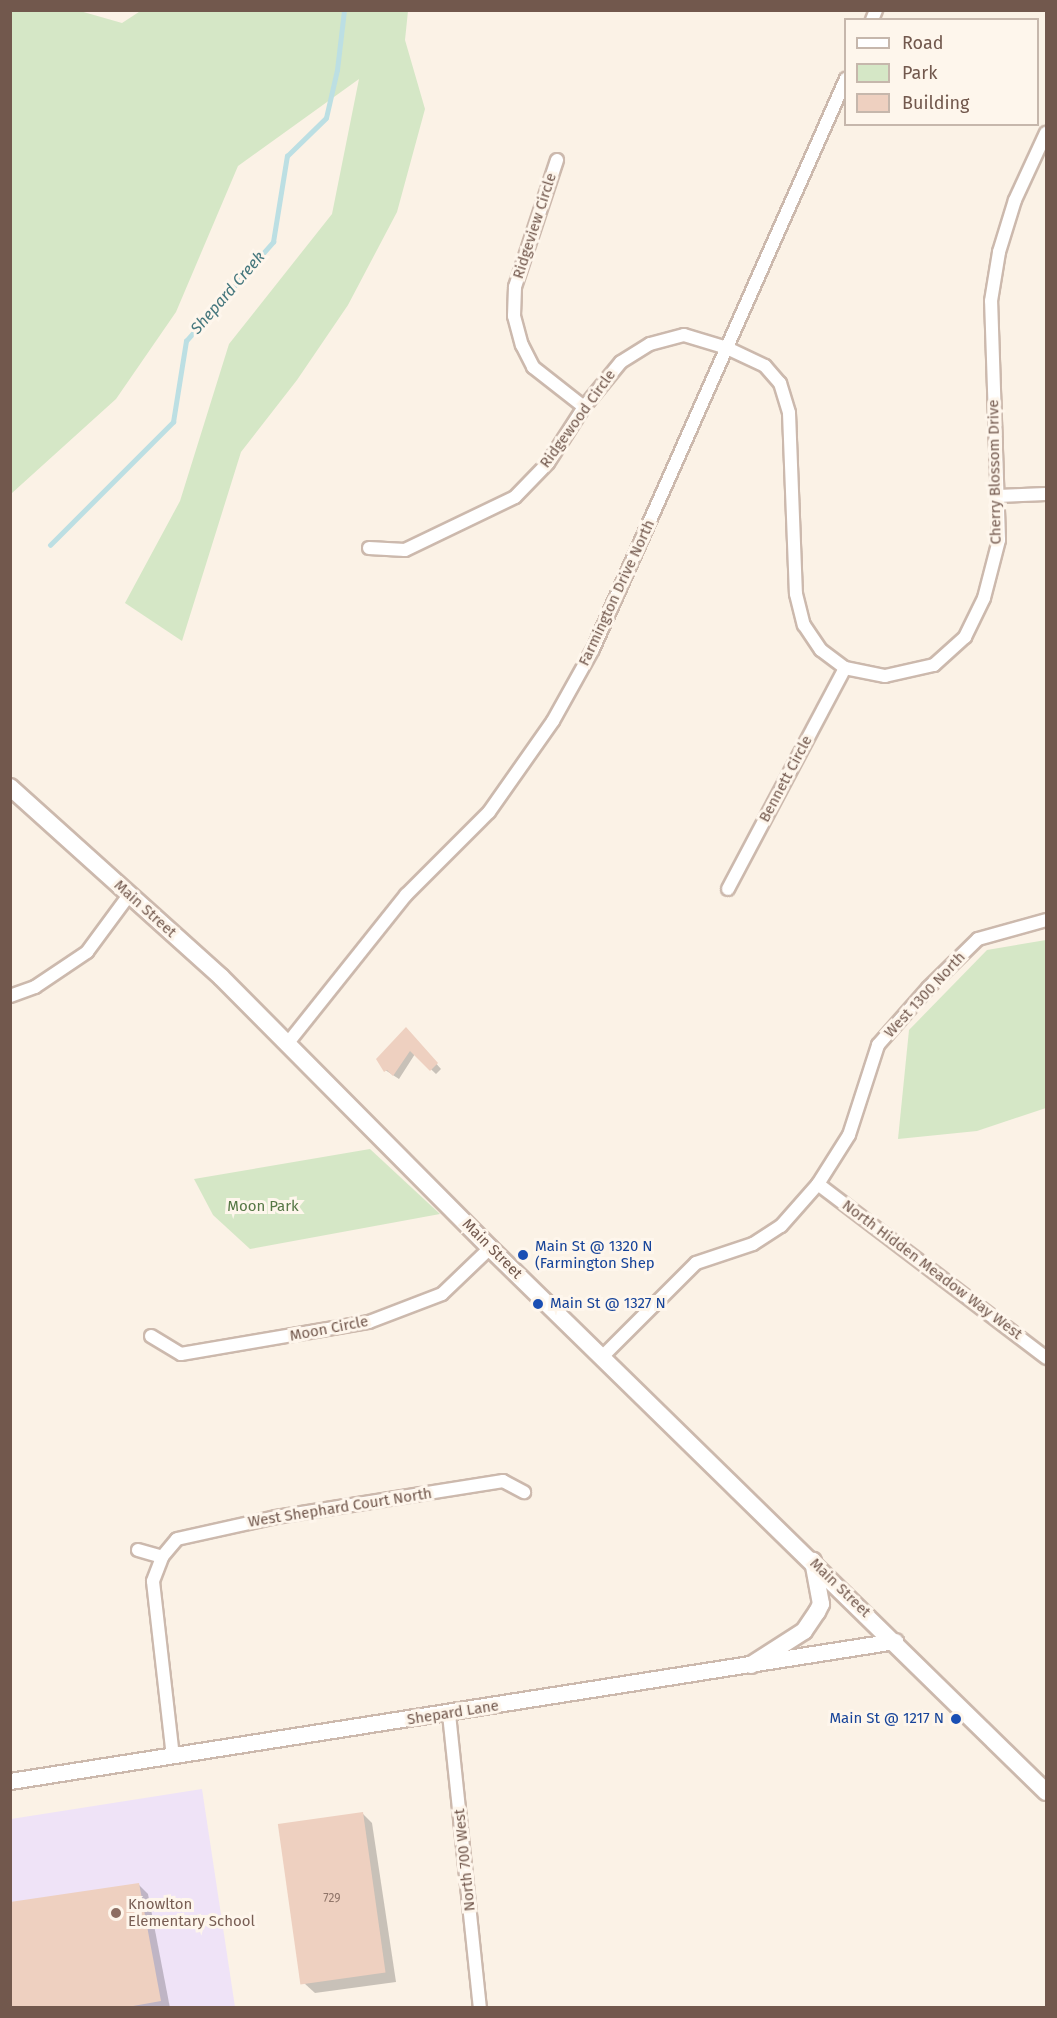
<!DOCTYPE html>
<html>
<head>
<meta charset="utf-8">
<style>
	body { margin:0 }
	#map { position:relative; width:1057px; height:2018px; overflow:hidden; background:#fbf2e6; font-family:"Fira Sans",sans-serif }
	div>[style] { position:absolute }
	.education>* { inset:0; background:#efe3f7 }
	.green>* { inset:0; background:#d5e7c6 }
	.shadow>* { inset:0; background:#0003 }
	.stream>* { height:4.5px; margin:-2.25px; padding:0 2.25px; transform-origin:2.25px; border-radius:2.25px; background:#bcdfe3 }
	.building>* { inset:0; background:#eed0c0; transform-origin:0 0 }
	.roads { filter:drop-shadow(2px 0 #ccb9ad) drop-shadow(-2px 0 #ccb9ad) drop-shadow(0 2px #ccb9ad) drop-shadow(0 -2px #ccb9ad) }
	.minor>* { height:12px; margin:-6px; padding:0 6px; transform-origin:6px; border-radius:6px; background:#fff }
	.tertiary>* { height:15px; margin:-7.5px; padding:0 7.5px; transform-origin:7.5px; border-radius:7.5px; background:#fff }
	.secondary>* { height:16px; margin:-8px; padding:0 8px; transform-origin:8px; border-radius:8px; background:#fff }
	.dots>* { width:16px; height:16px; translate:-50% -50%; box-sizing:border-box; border:3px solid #fef6ec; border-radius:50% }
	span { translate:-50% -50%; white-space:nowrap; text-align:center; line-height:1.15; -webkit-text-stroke:6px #fef6ec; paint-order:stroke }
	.number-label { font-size:12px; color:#91766a }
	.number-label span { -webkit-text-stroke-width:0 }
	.street-label { font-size:15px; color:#72584d }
	.park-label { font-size:15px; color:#567745 }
	.transit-label { font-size:15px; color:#164399 }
	.left { translate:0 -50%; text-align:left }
	.right { translate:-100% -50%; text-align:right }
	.education-label { font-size:15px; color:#785e54 }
	.water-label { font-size:16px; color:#45777d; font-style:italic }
	.frame { position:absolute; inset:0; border:12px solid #72584d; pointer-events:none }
	.legend { position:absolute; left:844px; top:18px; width:195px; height:108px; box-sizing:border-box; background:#fef6ec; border:2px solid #c6b7ac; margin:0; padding:8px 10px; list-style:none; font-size:18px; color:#72584d }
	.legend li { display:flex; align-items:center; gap:12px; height:30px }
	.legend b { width:30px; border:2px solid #c6b7ac }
</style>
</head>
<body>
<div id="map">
	<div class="education">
		<div style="clip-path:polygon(202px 1789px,235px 2007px,11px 2008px,11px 1819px)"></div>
	</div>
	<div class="green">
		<div style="clip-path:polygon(142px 10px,408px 11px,405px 40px,425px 109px,397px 212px,348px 305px,297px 380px,241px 452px,182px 641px,125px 603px,180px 501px,229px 344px,332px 214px,359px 79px,238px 166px,176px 312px,116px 399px,12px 493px,11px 11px,80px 11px,122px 23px)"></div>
		<div style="clip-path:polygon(1046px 940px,1046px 1108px,977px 1131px,898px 1139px,909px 1030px,987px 950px)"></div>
		<div style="clip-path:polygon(370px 1149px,440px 1214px,250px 1249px,213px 1215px,194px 1179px)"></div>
	</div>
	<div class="shadow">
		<div style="clip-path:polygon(410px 1034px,441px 1069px,436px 1074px,415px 1054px,399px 1079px,382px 1068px)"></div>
		<div style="clip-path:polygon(362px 1813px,372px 1823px,396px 1982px,315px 1993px,304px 1983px)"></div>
		<div style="clip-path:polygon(138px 1884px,148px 1894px,170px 2008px,10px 2008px)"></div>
	</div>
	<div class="stream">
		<div style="left:50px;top:545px;width:174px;rotate:-45deg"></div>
		<div style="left:173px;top:422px;width:82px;rotate:-80.9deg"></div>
		<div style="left:186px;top:341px;width:132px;rotate:-48.7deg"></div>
		<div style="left:273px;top:242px;width:87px;rotate:-80.8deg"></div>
		<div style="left:287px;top:156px;width:54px;rotate:-44.3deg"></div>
		<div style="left:326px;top:118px;width:49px;rotate:-77.1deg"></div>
		<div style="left:337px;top:70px;width:60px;rotate:-83.3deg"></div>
	</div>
	<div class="building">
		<div style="clip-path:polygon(406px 1027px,438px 1063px,430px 1071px,410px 1051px,393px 1076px,387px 1070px,384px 1072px,376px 1059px)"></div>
		<div style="left:363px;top:1812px;width:162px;height:86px;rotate:82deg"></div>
		<div style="clip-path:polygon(139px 1883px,161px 2001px,122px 2008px,10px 2008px,10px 1902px)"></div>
	</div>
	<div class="roads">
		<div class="minor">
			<div style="left:872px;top:20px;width:11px;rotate:-68deg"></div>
			<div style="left:557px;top:160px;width:134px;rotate:108.3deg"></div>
			<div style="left:515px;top:287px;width:29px;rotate:92deg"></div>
			<div style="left:514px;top:316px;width:30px;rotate:75deg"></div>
			<div style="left:522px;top:345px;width:25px;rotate:63deg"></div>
			<div style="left:533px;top:367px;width:65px;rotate:38.1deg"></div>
			<div style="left:998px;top:496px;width:48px;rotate:-2.4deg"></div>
			<div style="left:369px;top:548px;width:36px;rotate:3deg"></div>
			<div style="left:405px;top:550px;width:122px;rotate:-25.7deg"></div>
			<div style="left:515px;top:497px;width:47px;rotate:-45.9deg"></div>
			<div style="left:548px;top:463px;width:67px;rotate:-57.3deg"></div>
			<div style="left:584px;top:407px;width:58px;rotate:-50.6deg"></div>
			<div style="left:621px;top:362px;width:34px;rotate:-32deg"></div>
			<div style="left:650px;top:344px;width:35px;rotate:-15deg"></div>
			<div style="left:684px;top:335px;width:45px;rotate:16.8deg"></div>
			<div style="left:727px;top:348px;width:42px;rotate:25.3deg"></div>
			<div style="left:765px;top:366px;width:23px;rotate:49deg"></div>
			<div style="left:780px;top:383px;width:31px;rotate:73deg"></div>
			<div style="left:789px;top:413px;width:181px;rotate:87.8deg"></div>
			<div style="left:796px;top:594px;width:32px;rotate:76deg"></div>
			<div style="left:804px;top:625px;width:30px;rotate:56deg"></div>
			<div style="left:821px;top:650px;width:30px;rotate:37deg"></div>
			<div style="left:845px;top:668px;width:41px;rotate:11.3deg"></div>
			<div style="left:885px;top:676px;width:50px;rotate:-12.7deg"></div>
			<div style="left:934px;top:665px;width:42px;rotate:-42.1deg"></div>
			<div style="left:965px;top:637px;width:43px;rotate:-64deg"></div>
			<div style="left:984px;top:598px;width:60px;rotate:-75.5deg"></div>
			<div style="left:999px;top:540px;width:239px;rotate:-91.9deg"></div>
			<div style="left:991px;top:301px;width:50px;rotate:-80.7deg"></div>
			<div style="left:999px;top:252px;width:54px;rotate:-72.9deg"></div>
			<div style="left:1015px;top:200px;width:74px;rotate:-65.2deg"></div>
			<div style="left:728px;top:889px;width:250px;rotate:-62.1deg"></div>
			<div style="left:10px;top:996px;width:27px;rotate:-20deg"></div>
			<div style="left:35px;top:987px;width:63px;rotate:-33.9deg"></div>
			<div style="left:87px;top:952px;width:71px;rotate:-53.6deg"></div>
			<div style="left:287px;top:1044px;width:191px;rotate:-51.4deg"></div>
			<div style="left:406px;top:895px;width:117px;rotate:-45deg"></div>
			<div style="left:489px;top:812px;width:111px;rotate:-54.9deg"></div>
			<div style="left:553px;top:721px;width:82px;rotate:-60.9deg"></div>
			<div style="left:593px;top:649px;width:624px;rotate:-66.07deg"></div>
			<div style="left:818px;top:1184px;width:287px;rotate:37.3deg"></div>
			<div style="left:151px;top:1336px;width:35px;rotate:31deg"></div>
			<div style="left:181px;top:1354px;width:191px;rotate:-9.7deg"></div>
			<div style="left:369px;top:1322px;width:78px;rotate:-21deg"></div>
			<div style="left:442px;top:1294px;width:66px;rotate:-43.8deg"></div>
			<div style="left:602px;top:1357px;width:133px;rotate:-45deg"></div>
			<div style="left:696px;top:1263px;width:60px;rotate:-18.4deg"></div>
			<div style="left:753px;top:1244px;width:33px;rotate:-33deg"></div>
			<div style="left:781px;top:1226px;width:56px;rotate:-48.6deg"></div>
			<div style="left:818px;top:1184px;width:58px;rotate:-57.7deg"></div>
			<div style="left:849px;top:1135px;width:95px;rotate:-72.1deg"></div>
			<div style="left:878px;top:1045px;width:76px;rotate:-48.7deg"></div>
			<div style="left:928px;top:988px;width:70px;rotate:-44.4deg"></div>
			<div style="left:978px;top:939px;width:71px;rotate:-15.6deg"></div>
			<div style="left:138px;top:1550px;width:25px;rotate:16deg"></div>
			<div style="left:449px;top:1714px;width:296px;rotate:84deg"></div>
			<div style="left:173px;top:1757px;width:177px;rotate:-96.5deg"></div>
			<div style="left:153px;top:1581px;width:26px;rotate:-69deg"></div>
			<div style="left:162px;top:1557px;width:23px;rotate:-50deg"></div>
			<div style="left:177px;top:1539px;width:101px;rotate:-12.5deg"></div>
			<div style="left:276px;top:1517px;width:230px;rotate:-9deg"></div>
			<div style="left:503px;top:1481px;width:24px;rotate:28deg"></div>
		</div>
		<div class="tertiary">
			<div style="left:10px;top:1781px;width:896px;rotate:-8.99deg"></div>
		</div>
		<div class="secondary">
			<div style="left:10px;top:787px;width:284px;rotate:42deg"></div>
			<div style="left:221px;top:977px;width:382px;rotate:45.2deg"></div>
			<div style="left:490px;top:1248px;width:778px;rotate:44.37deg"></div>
			<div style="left:751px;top:1665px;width:63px;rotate:-32.7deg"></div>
			<div style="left:804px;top:1631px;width:23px;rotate:-56deg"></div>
			<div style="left:817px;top:1612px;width:9px;rotate:-63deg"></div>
			<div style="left:821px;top:1604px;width:44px;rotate:-100.5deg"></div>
		</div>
	</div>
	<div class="dots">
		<div style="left:523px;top:1255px;background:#1a4fb4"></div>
		<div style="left:538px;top:1304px;background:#1a4fb4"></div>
		<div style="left:956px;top:1719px;background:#1a4fb4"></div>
		<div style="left:116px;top:1913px;background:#8d6e63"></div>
	</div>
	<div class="number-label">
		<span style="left:332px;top:1899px">729</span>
	</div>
	<div class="street-label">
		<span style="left:535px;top:226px;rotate:-72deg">Ridgeview Circle</span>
		<span style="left:578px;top:419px;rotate:-54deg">Ridgewood Circle</span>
		<span style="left:995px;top:472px;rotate:-91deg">Cherry Blossom Drive</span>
		<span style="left:617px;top:593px;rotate:-65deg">Farmington Drive North</span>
		<span style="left:786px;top:779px;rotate:-62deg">Bennett Circle</span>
		<span style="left:145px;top:909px;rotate:42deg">Main Street</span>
		<span style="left:925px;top:995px;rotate:-47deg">West 1300 North</span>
		<span style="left:492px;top:1249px;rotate:45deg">Main Street</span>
		<span style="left:932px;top:1270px;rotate:37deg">North Hidden Meadow Way West</span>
		<span style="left:329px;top:1329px;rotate:-11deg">Moon Circle</span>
		<span style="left:340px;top:1508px;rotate:-9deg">West Shephard Court North</span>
		<span style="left:840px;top:1588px;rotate:44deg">Main Street</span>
		<span style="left:453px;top:1713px;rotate:-9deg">Shepard Lane</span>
		<span style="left:465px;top:1860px;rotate:-96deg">North 700 West</span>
	</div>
	<div class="park-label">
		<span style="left:263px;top:1207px">Moon Park</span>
	</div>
	<div class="transit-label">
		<span class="left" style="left:535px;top:1255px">Main St @ 1320 N<br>(Farmington Shep</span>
		<span class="left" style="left:550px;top:1304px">Main St @ 1327 N</span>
		<span class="right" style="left:944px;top:1719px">Main St @ 1217 N</span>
	</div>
	<div class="education-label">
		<span class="left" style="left:128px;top:1913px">Knowlton<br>Elementary School</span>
	</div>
	<div class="water-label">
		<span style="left:228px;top:293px;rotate:-49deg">Shepard Creek</span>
	</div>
	<div class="frame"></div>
	<ul class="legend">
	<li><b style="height:8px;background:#fff"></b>Road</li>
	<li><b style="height:16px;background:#d5e7c6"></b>Park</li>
	<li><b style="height:16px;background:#eed0c0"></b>Building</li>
	</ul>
</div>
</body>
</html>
